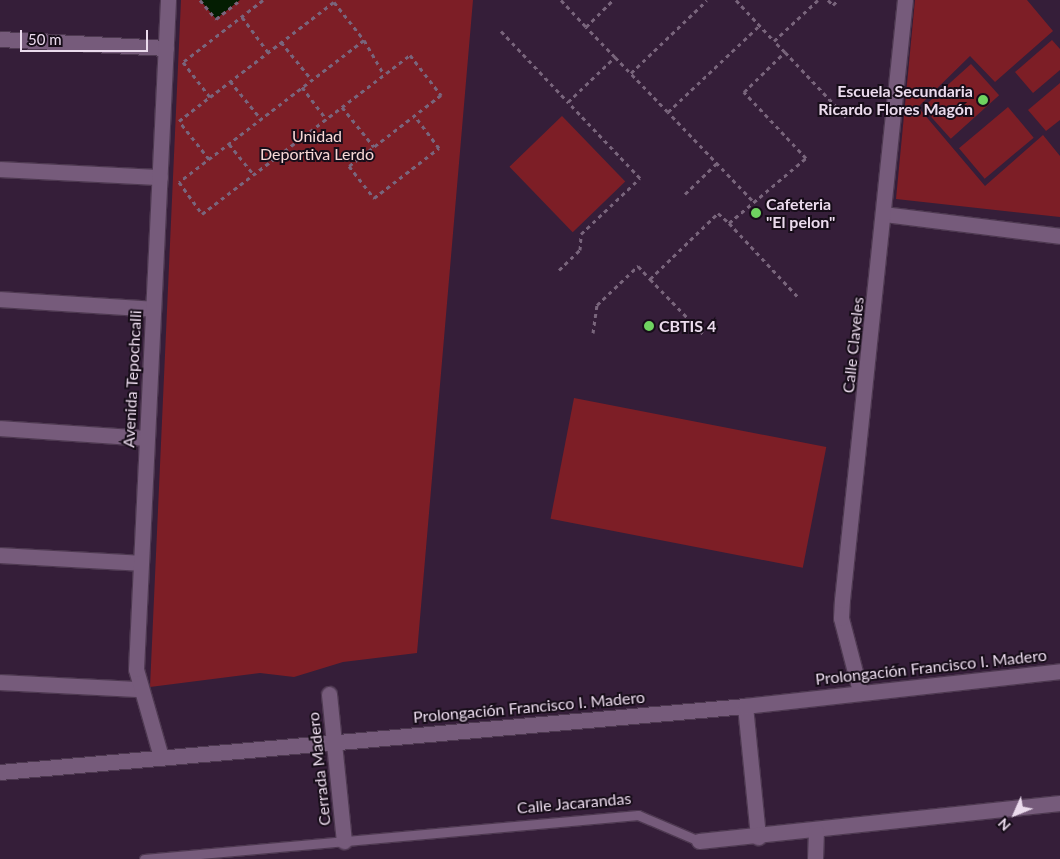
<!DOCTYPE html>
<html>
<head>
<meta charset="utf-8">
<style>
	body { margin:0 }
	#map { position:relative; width:1060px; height:859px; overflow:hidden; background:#351e39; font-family:Lato,sans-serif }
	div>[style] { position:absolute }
	.green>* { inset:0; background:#7d1e26; transform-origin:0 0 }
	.water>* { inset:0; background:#041d02 }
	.path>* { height:3px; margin-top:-1.5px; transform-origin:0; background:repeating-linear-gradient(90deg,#79657c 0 4px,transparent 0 8px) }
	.roads { filter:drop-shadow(1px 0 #4e3951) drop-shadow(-1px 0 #4e3951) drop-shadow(0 1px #4e3951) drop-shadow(0 -1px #4e3951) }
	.lane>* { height:9px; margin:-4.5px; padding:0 4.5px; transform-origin:4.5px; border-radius:4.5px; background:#765b7b }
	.street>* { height:15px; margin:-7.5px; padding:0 7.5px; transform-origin:7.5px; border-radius:7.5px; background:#765b7b }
	.secondary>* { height:15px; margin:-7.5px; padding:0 7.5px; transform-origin:7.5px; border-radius:7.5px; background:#765b7b }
	.dots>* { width:14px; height:14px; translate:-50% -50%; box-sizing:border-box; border:2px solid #170d19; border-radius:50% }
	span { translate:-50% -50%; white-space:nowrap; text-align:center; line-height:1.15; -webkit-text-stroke:4px #170d19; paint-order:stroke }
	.poi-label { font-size:16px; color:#ebdbed; font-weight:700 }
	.right { translate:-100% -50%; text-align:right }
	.left { translate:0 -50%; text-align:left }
	.park-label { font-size:16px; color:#f8d8d6 }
	.street-label { font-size:16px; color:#ebdbed }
	.north { position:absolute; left:990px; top:789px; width:50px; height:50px; -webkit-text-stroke:4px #170d19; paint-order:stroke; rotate:226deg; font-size:14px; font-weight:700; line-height:20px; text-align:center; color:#ebdbed }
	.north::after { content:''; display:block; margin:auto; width:18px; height:22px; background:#ebdbed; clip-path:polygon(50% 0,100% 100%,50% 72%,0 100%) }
	.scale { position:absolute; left:20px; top:30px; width:128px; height:22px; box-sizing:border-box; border:2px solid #ebdbed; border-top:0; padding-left:6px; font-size:15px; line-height:18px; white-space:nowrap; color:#ebdbed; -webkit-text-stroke:4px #170d19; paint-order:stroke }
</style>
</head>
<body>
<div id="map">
	<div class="green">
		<div style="clip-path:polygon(181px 0,473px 0,417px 653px,343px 662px,294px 677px,260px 673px,150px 687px)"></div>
		<div style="clip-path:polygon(915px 0,1027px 0,1053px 31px,995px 82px,970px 56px,918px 107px,985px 186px,1043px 135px,1060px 156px,1060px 217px,896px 199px)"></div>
		<div style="clip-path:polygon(1052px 40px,1060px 49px,1060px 70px,1033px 93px,1015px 72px)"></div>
		<div style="left:971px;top:64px;width:42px;height:65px;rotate:48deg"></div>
		<div style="clip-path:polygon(1060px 83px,1060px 120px,1046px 131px,1028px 110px)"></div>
		<div style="left:1008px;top:107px;width:40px;height:64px;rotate:50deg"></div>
		<div style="left:562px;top:116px;width:91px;height:73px;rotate:46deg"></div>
		<div style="left:574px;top:398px;width:257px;height:123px;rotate:11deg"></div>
	</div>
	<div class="water">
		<div style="clip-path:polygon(200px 0,240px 0,216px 19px)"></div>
	</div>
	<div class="path">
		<div style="left:200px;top:0;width:25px;rotate:50deg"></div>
		<div style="left:216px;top:19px;width:31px;rotate:-38deg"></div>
		<div style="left:263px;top:0;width:101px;rotate:142.2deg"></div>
		<div style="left:183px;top:62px;width:44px;rotate:52.4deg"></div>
		<div style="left:210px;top:97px;width:156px;rotate:-37.5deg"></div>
		<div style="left:334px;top:2px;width:48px;rotate:51.7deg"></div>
		<div style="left:364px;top:40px;width:233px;rotate:142.5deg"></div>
		<div style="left:179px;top:182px;width:39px;rotate:54deg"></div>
		<div style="left:202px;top:214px;width:262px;rotate:-37.4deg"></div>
		<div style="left:410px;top:55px;width:51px;rotate:52.2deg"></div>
		<div style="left:441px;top:95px;width:116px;rotate:142.3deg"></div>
		<div style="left:349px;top:166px;width:41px;rotate:52deg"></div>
		<div style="left:374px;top:198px;width:82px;rotate:-37.6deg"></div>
		<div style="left:439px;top:148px;width:40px;rotate:-127deg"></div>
		<div style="left:561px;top:0;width:37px;rotate:47deg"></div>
		<div style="left:736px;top:0;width:56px;rotate:47.2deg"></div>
		<div style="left:828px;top:0;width:7px;rotate:45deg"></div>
		<div style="left:833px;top:5px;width:7px;rotate:-45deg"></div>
		<div style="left:242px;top:17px;width:44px;rotate:53.4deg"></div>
		<div style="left:501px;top:31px;width:98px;rotate:46.7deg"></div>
		<div style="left:364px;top:40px;width:39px;rotate:60deg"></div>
		<div style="left:281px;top:42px;width:49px;rotate:50.8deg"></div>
		<div style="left:785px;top:52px;width:89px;rotate:46.8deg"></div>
		<div style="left:615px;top:57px;width:76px;rotate:46.1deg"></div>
		<div style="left:631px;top:73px;width:105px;rotate:-43.8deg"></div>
		<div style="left:230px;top:81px;width:49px;rotate:50.8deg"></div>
		<div style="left:302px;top:87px;width:40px;rotate:53deg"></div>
		<div style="left:342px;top:107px;width:51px;rotate:51.3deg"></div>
		<div style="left:229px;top:144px;width:40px;rotate:51deg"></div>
		<div style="left:209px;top:159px;width:48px;rotate:-128.3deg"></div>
		<div style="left:179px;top:121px;width:39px;rotate:-38deg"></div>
		<div style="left:685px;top:194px;width:45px;rotate:-44.1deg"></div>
		<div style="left:752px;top:200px;width:122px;rotate:-133.7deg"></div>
		<div style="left:668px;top:112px;width:127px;rotate:-43.4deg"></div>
		<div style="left:729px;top:223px;width:100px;rotate:47deg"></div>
		<div style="left:559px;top:270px;width:29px;rotate:-44deg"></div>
		<div style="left:580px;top:250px;width:16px;rotate:-86deg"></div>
		<div style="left:581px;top:234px;width:81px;rotate:-43.5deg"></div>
		<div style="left:640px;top:178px;width:105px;rotate:-133.5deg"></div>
		<div style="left:568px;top:102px;width:65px;rotate:-43.8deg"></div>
		<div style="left:615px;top:57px;width:42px;rotate:-134deg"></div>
		<div style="left:586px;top:27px;width:38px;rotate:-45deg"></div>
		<div style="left:650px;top:279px;width:78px;rotate:46deg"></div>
		<div style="left:593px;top:333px;width:28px;rotate:-82deg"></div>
		<div style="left:597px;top:305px;width:57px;rotate:-43.6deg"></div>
		<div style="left:638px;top:266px;width:18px;rotate:47deg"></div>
		<div style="left:650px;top:279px;width:95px;rotate:-44.1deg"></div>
		<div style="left:718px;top:213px;width:15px;rotate:42deg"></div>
		<div style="left:729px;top:223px;width:101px;rotate:-40.2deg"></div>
		<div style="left:806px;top:158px;width:91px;rotate:-133.2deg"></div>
		<div style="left:744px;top:92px;width:57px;rotate:-44.3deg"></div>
		<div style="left:785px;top:52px;width:16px;rotate:-135deg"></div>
		<div style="left:774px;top:41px;width:60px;rotate:-43deg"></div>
	</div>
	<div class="roads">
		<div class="lane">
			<div style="left:144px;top:859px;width:496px;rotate:-5.1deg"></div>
			<div style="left:638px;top:815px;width:66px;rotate:23.1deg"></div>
		</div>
		<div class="street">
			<div style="left:0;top:39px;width:166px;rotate:3.1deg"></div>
			<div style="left:0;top:169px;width:160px;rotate:2.9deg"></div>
			<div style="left:884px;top:214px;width:177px;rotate:7.1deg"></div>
			<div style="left:0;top:299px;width:153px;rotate:3.7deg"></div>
			<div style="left:0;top:428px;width:147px;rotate:3.9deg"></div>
			<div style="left:0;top:555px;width:141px;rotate:3.2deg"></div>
			<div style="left:0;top:682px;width:139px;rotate:2.9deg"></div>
			<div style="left:860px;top:691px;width:75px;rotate:-104.6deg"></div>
			<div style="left:841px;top:618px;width:18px;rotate:-87deg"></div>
			<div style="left:842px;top:600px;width:603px;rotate:-84.01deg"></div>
			<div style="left:329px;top:694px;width:148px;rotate:84.2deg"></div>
			<div style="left:745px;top:706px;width:132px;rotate:84.3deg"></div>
			<div style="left:161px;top:757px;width:91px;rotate:-105.9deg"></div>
			<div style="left:136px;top:669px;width:670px;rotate:-87.26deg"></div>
			<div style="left:699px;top:841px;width:363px;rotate:-6deg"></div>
			<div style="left:815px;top:859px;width:28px;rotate:-88deg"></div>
		</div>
		<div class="secondary">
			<div style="left:0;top:772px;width:748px;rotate:-5.06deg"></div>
			<div style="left:745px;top:706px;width:317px;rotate:-6.3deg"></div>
		</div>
	</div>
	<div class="dots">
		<div style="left:983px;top:100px;background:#6fd360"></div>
		<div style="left:756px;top:213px;background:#6fd360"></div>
		<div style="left:649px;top:326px;background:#6fd360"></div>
	</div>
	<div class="poi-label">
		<span class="right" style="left:973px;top:100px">Escuela Secundaria<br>Ricardo Flores Magón</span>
		<span class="left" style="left:766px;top:213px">Cafeteria<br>"El pelon"</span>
		<span class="left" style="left:659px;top:326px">CBTIS 4</span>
	</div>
	<div class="park-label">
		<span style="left:317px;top:145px">Unidad<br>Deportiva Lerdo</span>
	</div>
	<div class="street-label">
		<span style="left:853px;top:345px;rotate:-84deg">Calle Claveles</span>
		<span style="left:132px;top:379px;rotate:-87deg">Avenida Tepochcalli</span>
		<span style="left:931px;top:667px;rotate:-6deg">Prolongación Francisco I. Madero</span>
		<span style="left:529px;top:707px;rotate:-5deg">Prolongación Francisco I. Madero</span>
		<span style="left:319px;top:769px;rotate:-96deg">Cerrada Madero</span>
		<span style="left:574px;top:803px;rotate:-5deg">Calle Jacarandas</span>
	</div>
	<div class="north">N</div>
	<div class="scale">50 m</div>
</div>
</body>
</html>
